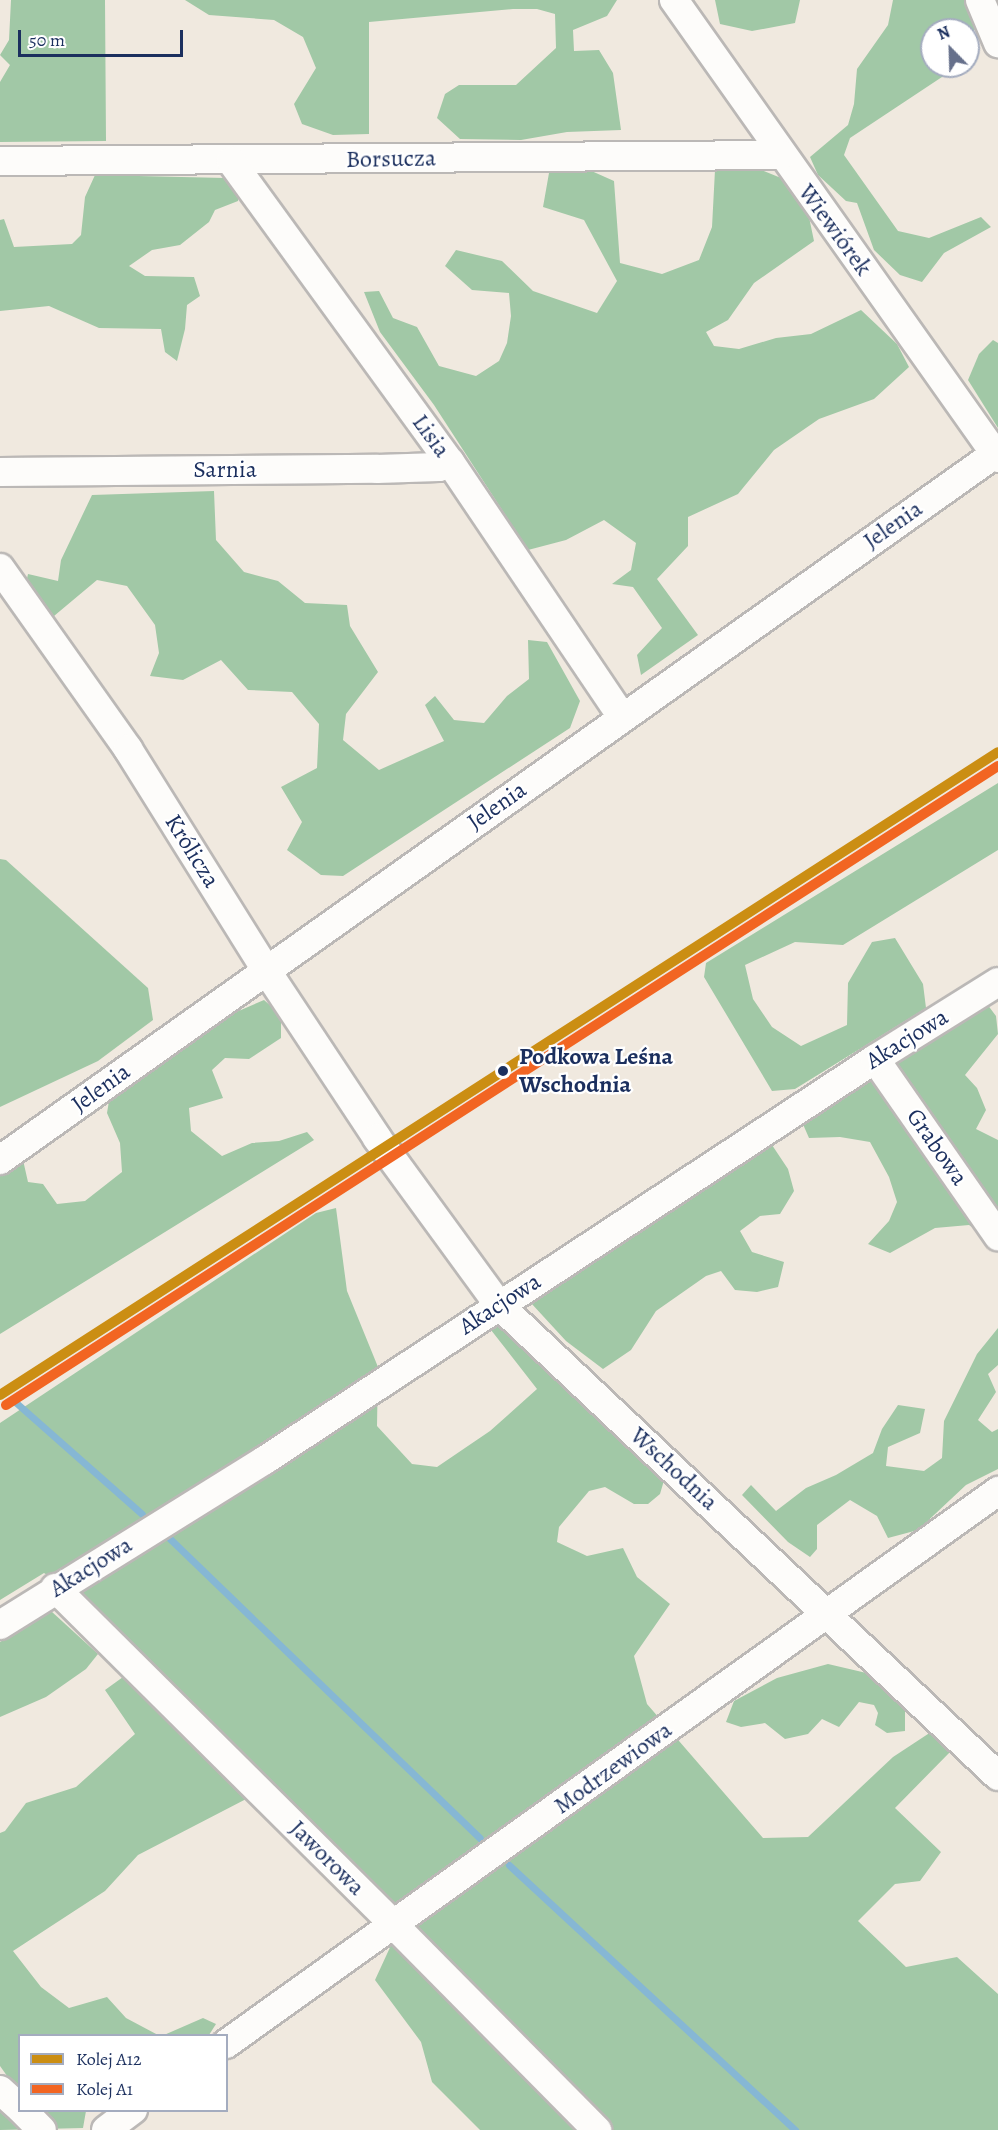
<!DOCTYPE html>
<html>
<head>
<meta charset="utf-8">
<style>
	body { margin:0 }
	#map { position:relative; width:998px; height:2130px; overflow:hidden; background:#f0e9df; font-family:Alegreya,serif }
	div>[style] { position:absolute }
	.forest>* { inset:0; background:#a1c8a6 }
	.stream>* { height:7px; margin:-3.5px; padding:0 3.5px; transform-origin:3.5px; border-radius:3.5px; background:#86b7d4 }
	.roads { filter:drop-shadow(2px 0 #bbb8b6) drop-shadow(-2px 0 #bbb8b6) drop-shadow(0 2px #bbb8b6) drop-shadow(0 -2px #bbb8b6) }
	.minor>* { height:28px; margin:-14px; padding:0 14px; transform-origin:14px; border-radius:14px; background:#fdfcfa }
	.rail-1>* { height:10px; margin:-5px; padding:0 5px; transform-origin:5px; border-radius:5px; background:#cb8e13 }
	.rail-2>* { height:10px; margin:-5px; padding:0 5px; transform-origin:5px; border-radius:5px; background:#f26522 }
	.dots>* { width:16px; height:16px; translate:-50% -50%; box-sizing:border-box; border:3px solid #fff; border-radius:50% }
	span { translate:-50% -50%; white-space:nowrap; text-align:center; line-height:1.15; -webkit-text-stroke:4.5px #fff; paint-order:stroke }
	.street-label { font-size:24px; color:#1b2f5e }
	.stop-label { font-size:24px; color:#1b2f5e; font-weight:700 }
	.left { translate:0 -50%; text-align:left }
	.legend { position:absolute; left:18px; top:2034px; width:210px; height:78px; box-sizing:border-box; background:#fff; border:2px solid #a4acbf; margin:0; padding:8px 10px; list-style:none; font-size:18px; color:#1b2f5e }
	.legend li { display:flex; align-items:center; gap:12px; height:30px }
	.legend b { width:30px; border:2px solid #a4acbf }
	.north { position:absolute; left:920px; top:18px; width:60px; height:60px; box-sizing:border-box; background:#fff; border:2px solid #a4acbf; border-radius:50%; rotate:337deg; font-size:16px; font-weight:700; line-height:24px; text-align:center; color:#1b2f5e }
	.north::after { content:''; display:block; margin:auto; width:21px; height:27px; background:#66708b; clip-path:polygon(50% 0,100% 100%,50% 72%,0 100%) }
	.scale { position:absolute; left:18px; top:30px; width:165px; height:27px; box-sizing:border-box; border:3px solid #1b2f5e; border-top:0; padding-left:8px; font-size:18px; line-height:21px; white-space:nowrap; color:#1b2f5e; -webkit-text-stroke:4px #fff; paint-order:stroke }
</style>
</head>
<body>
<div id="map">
	<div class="forest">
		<div style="clip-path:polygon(11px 0,105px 0,106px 141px,0 142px,0 82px,10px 65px,0 55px,9px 40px)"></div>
		<div style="clip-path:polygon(185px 0,617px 0,607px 16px,573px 30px,574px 51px,599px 50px,613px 73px,621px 130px,567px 132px,521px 140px,460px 139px,437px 118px,445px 94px,459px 85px,516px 85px,556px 48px,555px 14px,537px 9px,513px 9px,369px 22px,369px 134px,333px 135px,302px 124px,294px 104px,316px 68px,303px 37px,274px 20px,209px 15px)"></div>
		<div style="clip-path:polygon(715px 0,800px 0,795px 23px,752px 31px,720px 24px)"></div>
		<div style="clip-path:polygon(893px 0,966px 0,979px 28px,968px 33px,968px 30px,932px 30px,932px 66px,949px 66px,945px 75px,850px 138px,844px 155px,898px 231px,929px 238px,981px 217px,991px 227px,944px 253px,922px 282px,900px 275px,874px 250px,857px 203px,846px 201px,818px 175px,810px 157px,848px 125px,854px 104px,857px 69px,888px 25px)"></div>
		<div style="clip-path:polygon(754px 167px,781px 178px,809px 217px,814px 241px,754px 283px,728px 320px,706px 332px,714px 346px,739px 349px,776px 338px,811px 334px,861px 310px,897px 344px,909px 367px,874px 399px,819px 419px,774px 450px,738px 494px,688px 517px,688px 546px,657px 579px,698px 635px,641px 675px,637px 655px,662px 628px,633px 587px,612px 584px,631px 570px,636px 543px,604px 520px,566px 540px,528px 550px,434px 405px,380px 332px,364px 292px,379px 291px,393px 318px,417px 327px,439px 366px,476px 376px,499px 361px,507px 343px,511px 316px,509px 293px,472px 290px,445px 266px,456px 250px,502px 261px,533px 291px,597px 313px,617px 281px,584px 220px,543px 207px,549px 173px,587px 169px,614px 181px,620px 263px,662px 274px,699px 260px,712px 227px,715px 170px)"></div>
		<div style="clip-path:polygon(95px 175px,225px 178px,238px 185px,238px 201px,215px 210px,209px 222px,180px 245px,152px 250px,129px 266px,145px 276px,194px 277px,200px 296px,187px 305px,185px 329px,177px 361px,165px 352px,161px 329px,99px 328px,49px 306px,0 311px,0 220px,4px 219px,14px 247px,72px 244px,81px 235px,85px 197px)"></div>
		<div style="clip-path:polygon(993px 340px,998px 343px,998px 428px,968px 380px,979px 354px)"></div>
		<div style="clip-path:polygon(214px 491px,216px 540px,244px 572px,278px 581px,305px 603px,347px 605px,350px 626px,378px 672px,346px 714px,343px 740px,379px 770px,444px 741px,425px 705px,435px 696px,454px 720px,484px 723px,507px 696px,529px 679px,528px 640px,547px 642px,580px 701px,570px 728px,343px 876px,321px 875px,287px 850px,302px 822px,281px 787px,317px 768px,319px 724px,292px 692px,248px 690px,221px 660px,183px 680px,150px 676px,159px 653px,155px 625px,127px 586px,97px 580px,54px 616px,26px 583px,28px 574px,58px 581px,61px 560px,92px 495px)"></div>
		<div style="clip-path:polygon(998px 783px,998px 850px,843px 945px,795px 942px,745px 965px,753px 999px,772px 1027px,801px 1046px,847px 1025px,848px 983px,872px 942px,895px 938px,923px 984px,926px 1008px,795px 1089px,772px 1091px,704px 977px,706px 963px)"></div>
		<div style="clip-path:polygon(0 859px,6px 860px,148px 988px,153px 1020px,98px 1061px,0 1107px)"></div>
		<div style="clip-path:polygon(264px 1000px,281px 1015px,281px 1038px,249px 1059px,225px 1058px,212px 1070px,223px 1098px,189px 1108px,191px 1131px,222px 1156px,252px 1143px,279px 1141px,307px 1132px,314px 1140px,0 1334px,0 1176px,23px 1160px,28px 1182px,43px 1184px,57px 1204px,85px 1201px,122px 1172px,120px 1143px,107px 1113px,110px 1095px,234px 1013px)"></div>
		<div style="clip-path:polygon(987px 1004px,996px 1016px,998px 1034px,965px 1075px,977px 1088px,986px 1110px,976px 1129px,998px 1140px,998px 1236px,984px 1235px,969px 1225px,935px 1228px,890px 1253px,868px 1244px,889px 1221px,897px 1202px,889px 1177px,870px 1142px,840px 1137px,809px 1138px,802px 1122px)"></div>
		<div style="clip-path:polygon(772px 1145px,788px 1169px,794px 1191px,780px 1214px,760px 1216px,740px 1231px,752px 1252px,784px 1262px,778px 1287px,757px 1292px,735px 1290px,721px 1271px,706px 1276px,656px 1311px,631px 1350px,603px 1369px,566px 1341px,531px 1303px,536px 1292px,707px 1188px,714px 1177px,755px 1148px)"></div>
		<div style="clip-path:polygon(336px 1208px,347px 1291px,378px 1367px,377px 1426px,412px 1464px,437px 1467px,490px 1431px,537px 1389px,491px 1330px,504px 1318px,665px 1477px,660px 1494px,648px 1504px,634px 1504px,605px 1487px,589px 1491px,559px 1527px,557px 1542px,587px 1556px,623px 1548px,637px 1577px,670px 1604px,634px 1656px,647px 1704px,763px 1838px,808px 1837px,893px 1757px,931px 1732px,950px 1752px,895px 1808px,941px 1852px,920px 1881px,895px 1884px,858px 1921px,906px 1967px,957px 1957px,998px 1994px,998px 2130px,480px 2130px,432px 2082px,421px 2042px,375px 1980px,404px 1917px,250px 1797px,138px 1855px,105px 1891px,13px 1951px,41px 1987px,69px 2008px,107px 1997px,126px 2018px,158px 2035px,20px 2036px,20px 2110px,86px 2111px,83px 2128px,0 2130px,0 2085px,15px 2087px,0 2066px,0 1833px,5px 1831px,26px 1803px,76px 1787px,135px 1734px,105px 1690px,123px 1677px,134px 1651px,79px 1596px,44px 1573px,0 1600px,0 1423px,316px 1213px)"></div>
		<div style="clip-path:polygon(998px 1328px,998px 1365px,988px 1374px,996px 1392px,978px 1420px,992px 1432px,998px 1429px,998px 1469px,966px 1485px,918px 1530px,888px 1538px,877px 1516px,850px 1500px,817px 1525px,817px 1549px,810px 1557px,788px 1542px,742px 1495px,751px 1485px,776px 1511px,806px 1488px,836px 1475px,873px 1453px,882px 1429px,898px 1405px,925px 1409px,920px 1433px,888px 1447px,886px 1466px,924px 1471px,942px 1458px,944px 1421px,977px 1354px)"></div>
		<div style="clip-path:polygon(51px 1611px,98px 1654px,86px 1669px,46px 1697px,0 1717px,0 1642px)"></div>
		<div style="clip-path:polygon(828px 1664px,875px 1675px,905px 1704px,905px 1731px,887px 1733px,875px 1725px,878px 1713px,874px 1705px,859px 1702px,839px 1727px,822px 1719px,808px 1734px,785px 1739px,765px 1723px,741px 1727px,726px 1722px,734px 1701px,777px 1678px)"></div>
		<div style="clip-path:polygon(203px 2018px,216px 2024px,209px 2035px,164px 2035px)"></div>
	</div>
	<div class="stream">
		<div style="left:13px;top:1400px;width:172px;rotate:41.5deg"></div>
		<div style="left:166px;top:1535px;width:436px;rotate:44deg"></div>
		<div style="left:509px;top:1865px;width:390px;rotate:42.8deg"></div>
	</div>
	<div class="roads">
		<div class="minor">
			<div style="left:674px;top:0;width:561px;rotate:54.72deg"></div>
			<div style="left:980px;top:0;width:47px;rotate:67.3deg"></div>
			<div style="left:0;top:161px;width:781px;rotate:-0.44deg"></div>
			<div style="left:231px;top:161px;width:372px;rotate:54deg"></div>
			<div style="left:450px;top:462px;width:308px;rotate:56deg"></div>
			<div style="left:0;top:472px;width:377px;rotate:-0.5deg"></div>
			<div style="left:377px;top:469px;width:62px;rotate:-1.8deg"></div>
			<div style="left:439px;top:467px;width:12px;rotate:-24deg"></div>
			<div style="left:0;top:568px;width:222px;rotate:54.7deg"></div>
			<div style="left:128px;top:749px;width:261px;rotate:58deg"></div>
			<div style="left:266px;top:970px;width:201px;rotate:56.5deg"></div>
			<div style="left:377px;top:1138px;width:207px;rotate:53.9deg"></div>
			<div style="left:499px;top:1305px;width:686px;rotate:43.35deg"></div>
			<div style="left:875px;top:1059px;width:216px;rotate:55.2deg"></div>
			<div style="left:0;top:1160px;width:1220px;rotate:-35.36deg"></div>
			<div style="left:55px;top:1588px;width:478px;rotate:44.8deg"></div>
			<div style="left:394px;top:1925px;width:289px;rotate:45.3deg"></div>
			<div style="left:0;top:1625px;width:312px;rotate:-31.9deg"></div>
			<div style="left:265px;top:1460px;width:730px;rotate:-33.32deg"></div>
			<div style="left:875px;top:1059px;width:145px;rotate:-32deg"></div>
			<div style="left:226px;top:2044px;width:950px;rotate:-35.61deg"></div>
			<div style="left:0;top:2090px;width:27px;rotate:42deg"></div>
			<div style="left:22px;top:2110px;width:28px;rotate:45deg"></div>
			<div style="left:106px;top:2130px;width:34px;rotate:-37deg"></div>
		</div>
	</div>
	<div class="rail-1">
		<div style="left:0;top:1395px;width:1187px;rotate:-32.79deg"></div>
	</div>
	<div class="rail-2">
		<div style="left:6px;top:1405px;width:1180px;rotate:-32.79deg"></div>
	</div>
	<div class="dots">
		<div style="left:503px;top:1071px;background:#1b2f5e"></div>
	</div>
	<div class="street-label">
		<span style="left:391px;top:159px;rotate:-1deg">Borsucza</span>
		<span style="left:835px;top:230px;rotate:54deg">Wiewiórek</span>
		<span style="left:431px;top:436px;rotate:54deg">Lisia</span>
		<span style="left:225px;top:470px">Sarnia</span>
		<span style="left:893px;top:525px;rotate:-35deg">Jelenia</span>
		<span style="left:497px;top:806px;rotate:-35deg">Jelenia</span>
		<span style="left:192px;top:851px;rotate:58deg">Królicza</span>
		<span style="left:907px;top:1039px;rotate:-32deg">Akacjowa</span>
		<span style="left:101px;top:1088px;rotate:-36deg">Jelenia</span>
		<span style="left:937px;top:1147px;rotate:55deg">Grabowa</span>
		<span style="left:500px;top:1304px;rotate:-33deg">Akacjowa</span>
		<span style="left:674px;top:1469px;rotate:43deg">Wschodnia</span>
		<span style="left:91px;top:1567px;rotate:-32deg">Akacjowa</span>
		<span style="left:613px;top:1768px;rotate:-36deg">Modrzewiowa</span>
		<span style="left:327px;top:1858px;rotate:45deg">Jaworowa</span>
	</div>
	<div class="stop-label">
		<span class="left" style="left:519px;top:1071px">Podkowa Leśna<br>Wschodnia</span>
	</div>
	<ul class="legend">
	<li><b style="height:8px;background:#cb8e13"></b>Kolej A12</li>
	<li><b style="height:8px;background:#f26522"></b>Kolej A1</li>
	</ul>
	<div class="north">N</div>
	<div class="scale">50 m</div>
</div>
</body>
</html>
